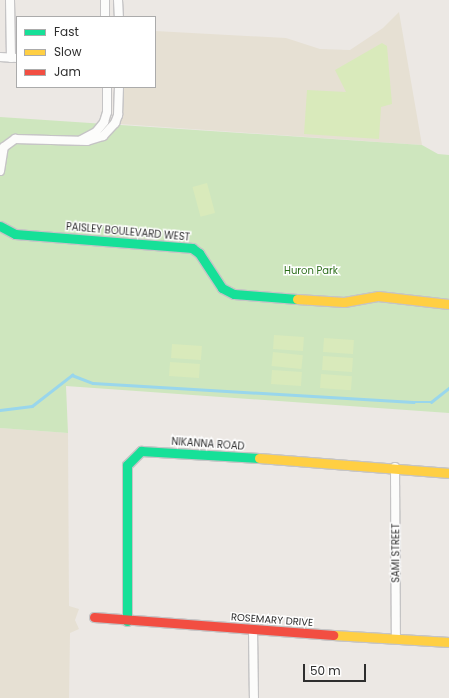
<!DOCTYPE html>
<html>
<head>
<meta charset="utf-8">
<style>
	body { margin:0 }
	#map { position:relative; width:449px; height:698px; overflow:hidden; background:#ece8e4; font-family:Poppins,sans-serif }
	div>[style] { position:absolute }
	.education>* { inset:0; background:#e6e0d3 }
	.green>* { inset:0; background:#cee6be }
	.pitch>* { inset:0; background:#d9eabb; transform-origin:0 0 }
	.stream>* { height:2.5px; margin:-1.25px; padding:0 1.25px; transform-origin:1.25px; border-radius:1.25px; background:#99d6ec }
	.roads { filter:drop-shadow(1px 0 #c5c4c5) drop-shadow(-1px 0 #c5c4c5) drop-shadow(0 1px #c5c4c5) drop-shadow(0 -1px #c5c4c5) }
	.street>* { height:8px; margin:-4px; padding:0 4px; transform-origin:4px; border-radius:4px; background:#fcfcfb }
	.fast>* { height:9px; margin:-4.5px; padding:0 4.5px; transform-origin:4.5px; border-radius:4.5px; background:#16e098 }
	.slow>* { height:9px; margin:-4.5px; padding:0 4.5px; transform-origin:4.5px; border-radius:4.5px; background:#ffcf43 }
	.jam>* { height:9px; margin:-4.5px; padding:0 4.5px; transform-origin:4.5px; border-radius:4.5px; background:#f24e42 }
	span { translate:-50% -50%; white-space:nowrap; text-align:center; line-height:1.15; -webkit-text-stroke:3px #fff; paint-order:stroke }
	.street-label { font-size:10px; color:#2e2e2e }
	.park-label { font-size:10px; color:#2c6e1b }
	.legend { position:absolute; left:16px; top:16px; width:140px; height:72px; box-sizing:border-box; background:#fff; border:1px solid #ababab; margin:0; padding:5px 7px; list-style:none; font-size:12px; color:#2e2e2e }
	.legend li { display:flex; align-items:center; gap:8px; height:20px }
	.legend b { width:20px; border:1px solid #ababab }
	.scale { position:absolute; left:303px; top:664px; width:63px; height:18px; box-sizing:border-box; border:2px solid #2e2e2e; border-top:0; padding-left:5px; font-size:12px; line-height:14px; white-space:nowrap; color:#2e2e2e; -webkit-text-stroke:3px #fff; paint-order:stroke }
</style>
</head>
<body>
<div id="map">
	<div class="education">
		<div style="clip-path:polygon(399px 12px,422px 145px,120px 124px,123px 87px,155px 87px,155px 31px,286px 38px,320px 49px,350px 50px,383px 28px)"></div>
		<div style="clip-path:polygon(0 428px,68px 433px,69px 606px,79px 609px,75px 620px,79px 629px,70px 633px,69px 698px,0 698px)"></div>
	</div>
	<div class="green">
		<div style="clip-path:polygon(0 117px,422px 145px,438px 154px,449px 155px,449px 413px,66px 386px,68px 433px,0 428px)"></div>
	</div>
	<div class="pitch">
		<div style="clip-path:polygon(382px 43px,387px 46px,392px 104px,381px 107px,379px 139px,304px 134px,307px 90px,346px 92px,335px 70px)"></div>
		<div style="left:207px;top:183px;width:31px;height:15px;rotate:75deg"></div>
		<div style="left:274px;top:335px;width:30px;height:14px;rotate:4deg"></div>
		<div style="left:324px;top:338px;width:30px;height:14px;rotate:4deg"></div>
		<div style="left:172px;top:344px;width:30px;height:14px;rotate:4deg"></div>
		<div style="left:273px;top:352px;width:30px;height:14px;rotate:6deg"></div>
		<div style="left:323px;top:356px;width:30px;height:14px;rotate:4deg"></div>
		<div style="left:170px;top:362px;width:30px;height:14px;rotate:4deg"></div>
		<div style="left:272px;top:370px;width:30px;height:14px;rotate:4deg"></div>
		<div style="left:321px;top:374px;width:31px;height:14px;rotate:4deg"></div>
	</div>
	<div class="stream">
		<div style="left:0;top:410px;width:32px;rotate:-7deg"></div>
		<div style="left:32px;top:406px;width:51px;rotate:-37.8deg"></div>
		<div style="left:72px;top:375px;width:22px;rotate:21deg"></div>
		<div style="left:93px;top:383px;width:321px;rotate:3.4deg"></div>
		<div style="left:413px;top:402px;width:18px"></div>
		<div style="left:431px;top:402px;width:23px;rotate:-38deg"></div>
	</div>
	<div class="roads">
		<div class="street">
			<div style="left:10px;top:0;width:58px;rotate:89deg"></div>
			<div style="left:118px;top:0;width:17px;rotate:87deg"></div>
			<div style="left:105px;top:17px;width:17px;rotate:-90deg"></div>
			<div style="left:0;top:57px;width:17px;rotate:3deg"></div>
			<div style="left:81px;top:140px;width:17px;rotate:-28deg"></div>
			<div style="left:96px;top:132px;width:13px;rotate:-51deg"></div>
			<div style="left:104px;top:122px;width:10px;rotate:-73deg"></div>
			<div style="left:107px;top:112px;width:25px;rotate:-90deg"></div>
			<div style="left:0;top:171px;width:24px;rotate:-81deg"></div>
			<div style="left:4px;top:147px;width:14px;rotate:-36deg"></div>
			<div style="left:15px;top:139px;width:72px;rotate:1.6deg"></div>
			<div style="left:87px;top:141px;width:17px;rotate:-17deg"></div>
			<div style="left:103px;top:136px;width:18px;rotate:-47deg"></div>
			<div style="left:115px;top:123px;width:9px;rotate:-69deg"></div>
			<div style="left:118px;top:115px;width:28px;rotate:-88deg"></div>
			<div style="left:395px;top:467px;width:172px;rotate:89.7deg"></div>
			<div style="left:253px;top:630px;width:68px;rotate:89.2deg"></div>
		</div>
		<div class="fast">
			<div style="left:0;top:226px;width:17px;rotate:28deg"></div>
			<div style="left:15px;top:234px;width:178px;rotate:4.5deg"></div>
			<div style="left:192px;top:248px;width:9px;rotate:36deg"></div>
			<div style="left:199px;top:253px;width:42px;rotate:56.7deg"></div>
			<div style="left:222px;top:288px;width:13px;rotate:27deg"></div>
			<div style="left:234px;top:294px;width:63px;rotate:4.5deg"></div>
			<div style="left:127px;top:621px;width:156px;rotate:-90deg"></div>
			<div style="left:127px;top:465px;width:20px;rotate:-45deg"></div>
			<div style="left:141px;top:451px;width:118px;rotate:3.4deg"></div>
		</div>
		<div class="slow">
			<div style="left:297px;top:299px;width:47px;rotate:3.7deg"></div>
			<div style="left:344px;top:302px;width:35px;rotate:-10deg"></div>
			<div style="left:378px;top:296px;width:71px;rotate:6.4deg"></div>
			<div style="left:259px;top:458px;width:191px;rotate:4.5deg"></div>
			<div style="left:333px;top:635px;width:116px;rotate:3.5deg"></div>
		</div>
		<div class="jam">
			<div style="left:94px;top:617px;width:240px;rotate:4.3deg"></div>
		</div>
	</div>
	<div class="street-label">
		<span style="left:128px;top:232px;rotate:5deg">PAISLEY BOULEVARD WEST</span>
		<span style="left:208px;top:444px;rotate:4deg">NIKANNA ROAD</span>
		<span style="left:396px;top:553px;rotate:-90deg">SAMI STREET</span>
		<span style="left:272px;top:620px;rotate:4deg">ROSEMARY DRIVE</span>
	</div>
	<div class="park-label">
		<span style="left:311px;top:271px">Huron Park</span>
	</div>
	<ul class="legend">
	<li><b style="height:5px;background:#16e098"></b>Fast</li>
	<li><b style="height:5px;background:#ffcf43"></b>Slow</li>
	<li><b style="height:5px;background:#f24e42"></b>Jam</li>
	</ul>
	<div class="scale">50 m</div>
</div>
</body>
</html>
